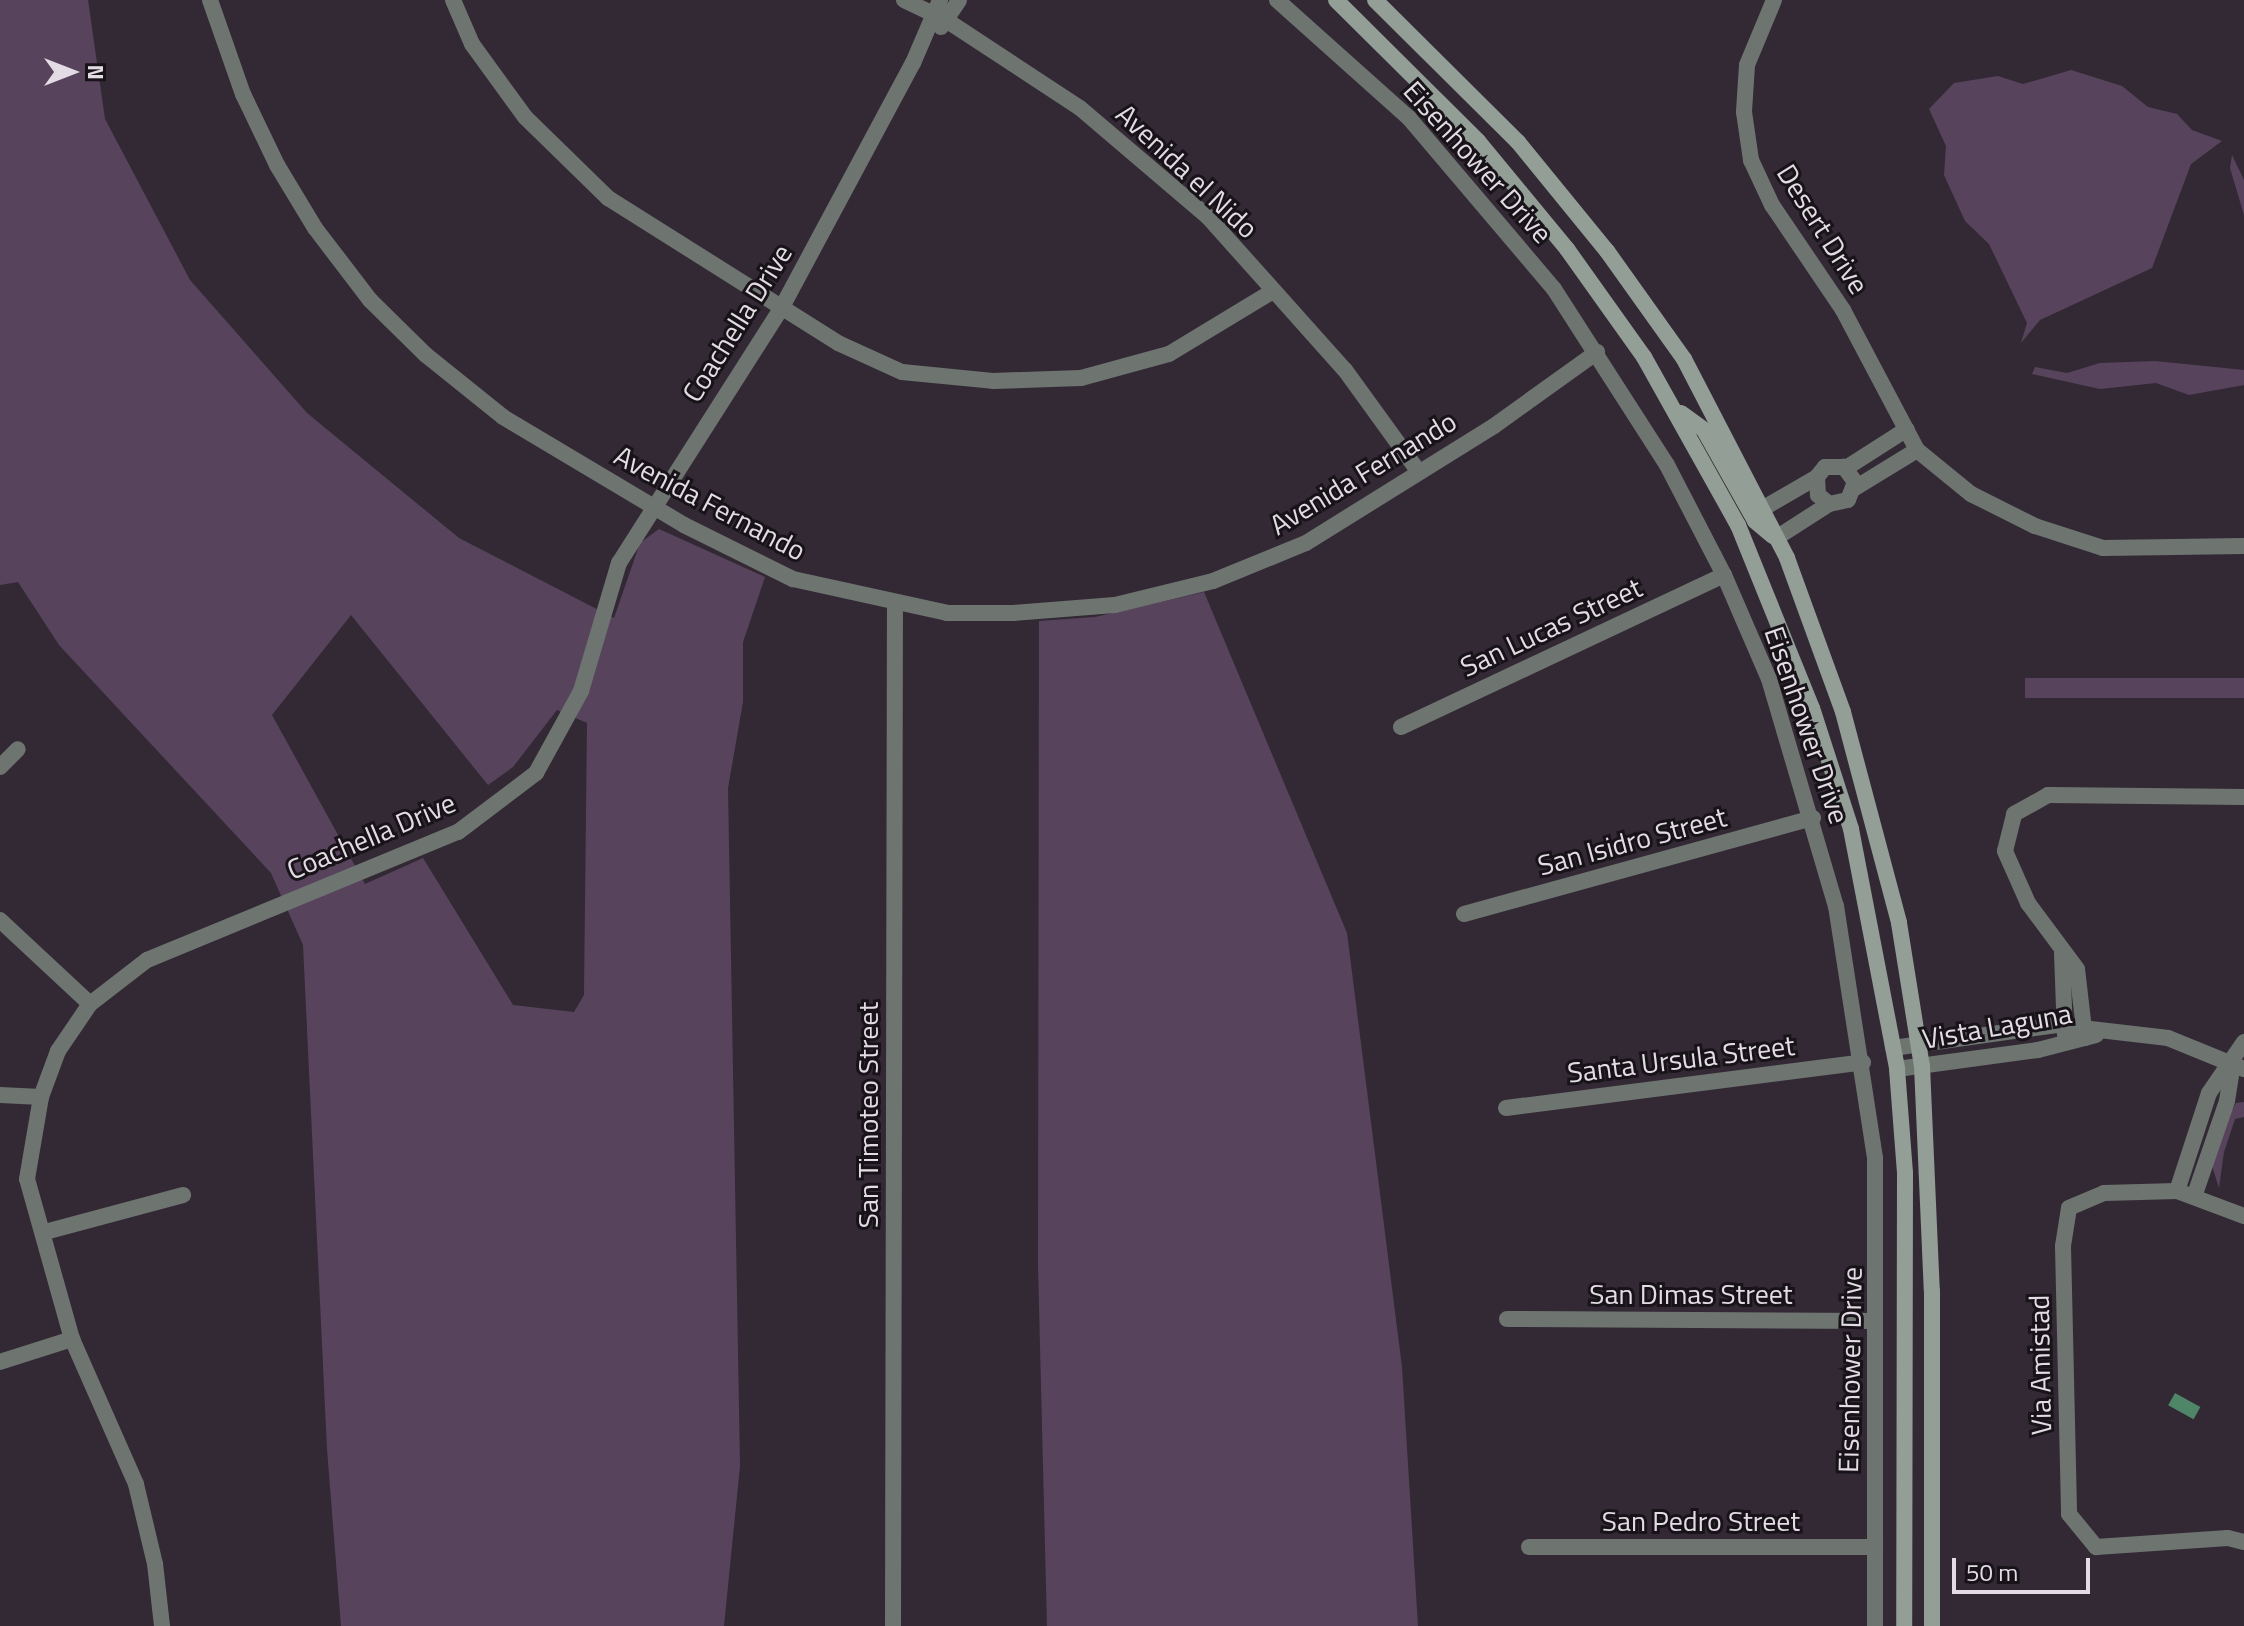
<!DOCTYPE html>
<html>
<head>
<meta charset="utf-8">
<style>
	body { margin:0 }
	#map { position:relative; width:2244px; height:1626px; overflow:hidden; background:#332935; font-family:"Titillium Web",sans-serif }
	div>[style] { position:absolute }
	.green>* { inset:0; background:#57445c; transform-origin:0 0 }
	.water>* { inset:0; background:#508668; transform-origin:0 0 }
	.street>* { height:16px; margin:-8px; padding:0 8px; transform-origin:8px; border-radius:8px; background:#6e7570 }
	.secondary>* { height:16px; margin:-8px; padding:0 8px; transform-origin:8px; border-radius:8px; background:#929e96 }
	span { translate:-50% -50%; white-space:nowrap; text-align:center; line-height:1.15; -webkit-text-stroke:6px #181319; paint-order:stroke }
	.street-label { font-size:28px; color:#e3dce4 }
	.north { position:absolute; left:32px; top:32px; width:80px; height:80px; -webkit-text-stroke:6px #181319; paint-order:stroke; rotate:90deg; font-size:22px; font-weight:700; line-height:32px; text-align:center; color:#e3dce4 }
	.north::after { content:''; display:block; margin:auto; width:28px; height:36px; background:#e3dce4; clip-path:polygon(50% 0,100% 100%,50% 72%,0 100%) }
	.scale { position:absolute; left:1952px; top:1558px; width:138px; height:36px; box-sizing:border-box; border:4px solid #e3dce4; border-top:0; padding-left:10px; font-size:24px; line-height:28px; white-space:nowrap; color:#e3dce4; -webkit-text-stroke:6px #181319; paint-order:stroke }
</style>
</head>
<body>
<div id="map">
	<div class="green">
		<div style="clip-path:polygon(evenodd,0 0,88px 0,105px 119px,190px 280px,307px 413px,459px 538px,614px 618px,640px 543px,659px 529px,765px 577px,743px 642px,743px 702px,728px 788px,740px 1466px,724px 1626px,341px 1626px,327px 1449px,303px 945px,271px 873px,59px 645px,18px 582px,0 585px,0 0,351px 615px,488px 785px,513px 767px,557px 710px,587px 723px,584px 995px,574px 1012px,513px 1005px,423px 858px,365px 884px,272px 715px,351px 615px)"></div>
		<div style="clip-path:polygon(2071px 70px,2122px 86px,2148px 107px,2177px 114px,2192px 130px,2222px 141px,2191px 164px,2152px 268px,2040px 320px,2021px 343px,2027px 323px,1989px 244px,1965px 221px,1944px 175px,1946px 146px,1929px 109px,1954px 83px,1998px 76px,2023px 84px)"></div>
		<div style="clip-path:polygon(2232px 155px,2244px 180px,2244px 215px,2230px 168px)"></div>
		<div style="clip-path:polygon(2155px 361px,2244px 370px,2244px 385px,2189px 395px,2156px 383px,2100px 389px,2032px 374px,2035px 367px,2067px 373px,2100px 363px)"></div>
		<div style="clip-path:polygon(1204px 592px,1347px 933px,1402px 1367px,1418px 1626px,1047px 1626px,1038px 1265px,1039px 621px,1095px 617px)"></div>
		<div style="left:2244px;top:678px;width:20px;height:219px;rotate:90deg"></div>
		<div style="clip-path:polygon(2244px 1102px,2244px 1117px,2235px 1119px,2224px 1152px,2219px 1188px,2212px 1166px,2230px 1113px,2236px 1103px)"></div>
	</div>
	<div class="water">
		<div style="left:2175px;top:1393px;width:29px;height:14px;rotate:29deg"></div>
	</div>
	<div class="street">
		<div style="left:210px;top:0;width:100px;rotate:70.7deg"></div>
		<div style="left:243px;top:94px;width:79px;rotate:64.4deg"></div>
		<div style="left:277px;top:165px;width:74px;rotate:58.9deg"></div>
		<div style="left:315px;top:228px;width:91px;rotate:52.6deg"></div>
		<div style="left:370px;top:300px;width:78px;rotate:44.5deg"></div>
		<div style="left:426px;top:355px;width:99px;rotate:38.8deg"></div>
		<div style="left:503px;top:417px;width:211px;rotate:30.8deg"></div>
		<div style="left:684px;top:525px;width:122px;rotate:26.4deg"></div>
		<div style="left:793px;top:579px;width:158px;rotate:12.4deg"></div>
		<div style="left:947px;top:613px;width:66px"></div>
		<div style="left:1013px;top:613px;width:102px;rotate:-4.5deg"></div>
		<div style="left:1115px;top:605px;width:101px;rotate:-13.8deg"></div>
		<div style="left:1213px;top:581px;width:100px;rotate:-22.2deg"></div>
		<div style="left:1306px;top:543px;width:221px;rotate:-31.9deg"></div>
		<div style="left:1494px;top:426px;width:127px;rotate:-35.7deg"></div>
		<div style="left:453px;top:0;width:48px;rotate:66.6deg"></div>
		<div style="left:472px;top:44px;width:90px;rotate:54deg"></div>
		<div style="left:525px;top:117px;width:116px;rotate:44.3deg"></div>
		<div style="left:608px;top:198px;width:272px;rotate:32.2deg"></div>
		<div style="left:838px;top:343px;width:70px;rotate:24.4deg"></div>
		<div style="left:902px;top:372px;width:91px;rotate:5.6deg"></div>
		<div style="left:993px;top:381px;width:88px;rotate:-2deg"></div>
		<div style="left:1081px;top:378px;width:91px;rotate:-15.3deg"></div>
		<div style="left:1169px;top:354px;width:122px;rotate:-31.2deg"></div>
		<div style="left:904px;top:0;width:47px;rotate:25.5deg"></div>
		<div style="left:946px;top:20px;width:160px;rotate:33.3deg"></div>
		<div style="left:1080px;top:108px;width:168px;rotate:40.4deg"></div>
		<div style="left:1208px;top:217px;width:205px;rotate:48.2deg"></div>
		<div style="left:1345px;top:370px;width:125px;rotate:54.1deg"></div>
		<div style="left:1277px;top:0;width:177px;rotate:41.8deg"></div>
		<div style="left:1409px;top:118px;width:224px;rotate:49.7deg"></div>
		<div style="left:1554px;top:289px;width:209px;rotate:57.3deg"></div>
		<div style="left:1667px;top:465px;width:124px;rotate:62.6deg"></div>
		<div style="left:1724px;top:575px;width:113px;rotate:66.6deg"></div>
		<div style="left:1769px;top:679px;width:237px;rotate:73.6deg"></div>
		<div style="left:1836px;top:906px;width:255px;rotate:81.2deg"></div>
		<div style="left:1875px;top:1158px;width:468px;rotate:90deg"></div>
		<div style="left:1774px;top:0;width:70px;rotate:112.6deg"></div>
		<div style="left:1747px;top:65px;width:47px;rotate:93.7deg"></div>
		<div style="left:1744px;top:112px;width:49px;rotate:81.7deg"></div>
		<div style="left:1751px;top:160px;width:50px;rotate:65deg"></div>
		<div style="left:1772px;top:205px;width:127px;rotate:55.9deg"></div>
		<div style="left:1843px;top:310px;width:158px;rotate:62.1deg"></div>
		<div style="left:1917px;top:450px;width:70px;rotate:39.2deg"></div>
		<div style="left:1971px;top:494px;width:72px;rotate:26.6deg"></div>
		<div style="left:2035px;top:526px;width:71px;rotate:17.9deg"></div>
		<div style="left:2103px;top:548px;width:141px;rotate:-0.8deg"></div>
		<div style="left:941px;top:27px;width:32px;rotate:-56deg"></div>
		<div style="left:1846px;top:468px;width:72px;rotate:-32.6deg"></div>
		<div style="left:1855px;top:488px;width:73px;rotate:-31.5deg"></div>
		<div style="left:1762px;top:509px;width:64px;rotate:-30.2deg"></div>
		<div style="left:1776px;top:538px;width:63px;rotate:-32.7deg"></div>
		<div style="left:1829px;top:504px;width:19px;rotate:-12deg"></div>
		<div style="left:1848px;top:500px;width:19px;rotate:-69deg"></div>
		<div style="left:1855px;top:482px;width:19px;rotate:-126deg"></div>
		<div style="left:1844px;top:467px;width:19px;rotate:180deg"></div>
		<div style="left:1825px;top:467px;width:13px;rotate:129deg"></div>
		<div style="left:1817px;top:477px;width:18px;rotate:87deg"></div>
		<div style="left:1818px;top:495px;width:14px;rotate:39deg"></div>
		<div style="left:1401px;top:727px;width:357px;rotate:-25.2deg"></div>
		<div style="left:0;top:767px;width:25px;rotate:-45deg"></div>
		<div style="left:1464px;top:914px;width:362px;rotate:-15.4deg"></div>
		<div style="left:0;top:920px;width:123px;rotate:43deg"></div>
		<div style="left:2062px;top:953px;width:82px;rotate:87.9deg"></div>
		<div style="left:2085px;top:1038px;width:69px;rotate:-96.6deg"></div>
		<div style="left:2077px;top:969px;width:82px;rotate:-126.6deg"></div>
		<div style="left:2028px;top:903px;width:57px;rotate:-113.9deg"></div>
		<div style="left:2005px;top:851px;width:38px;rotate:-76deg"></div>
		<div style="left:2014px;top:814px;width:39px;rotate:-29deg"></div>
		<div style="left:2048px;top:795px;width:196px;rotate:0.6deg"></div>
		<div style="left:1893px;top:1048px;width:165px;rotate:-8deg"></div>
		<div style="left:2056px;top:1025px;width:113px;rotate:6.6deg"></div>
		<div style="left:2168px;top:1038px;width:82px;rotate:22.2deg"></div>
		<div style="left:1897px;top:1069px;width:142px;rotate:-7.7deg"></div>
		<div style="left:2038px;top:1050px;width:60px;rotate:-14.5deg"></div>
		<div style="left:0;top:1095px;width:41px;rotate:2.8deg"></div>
		<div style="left:1506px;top:1108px;width:360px;rotate:-7.3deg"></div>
		<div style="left:2177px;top:1191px;width:103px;rotate:-71.9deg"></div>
		<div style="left:2209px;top:1093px;width:62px;rotate:-55.5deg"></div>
		<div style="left:2195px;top:1194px;width:98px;rotate:-71deg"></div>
		<div style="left:2227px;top:1101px;width:36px;rotate:-81deg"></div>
		<div style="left:2244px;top:1216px;width:72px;rotate:-159.5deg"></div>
		<div style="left:2177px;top:1191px;width:73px;rotate:178.4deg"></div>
		<div style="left:2104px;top:1193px;width:38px;rotate:157deg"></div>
		<div style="left:2069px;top:1208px;width:38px;rotate:99deg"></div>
		<div style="left:2063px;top:1246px;width:268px;rotate:88.7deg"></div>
		<div style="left:2069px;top:1514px;width:43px;rotate:50.7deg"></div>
		<div style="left:2096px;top:1547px;width:132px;rotate:-3.9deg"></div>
		<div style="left:2228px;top:1538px;width:16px;rotate:14deg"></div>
		<div style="left:45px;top:1232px;width:143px;rotate:-15deg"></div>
		<div style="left:1507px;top:1319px;width:368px;rotate:0.3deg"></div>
		<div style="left:0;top:1362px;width:76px;rotate:-17.7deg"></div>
		<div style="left:1529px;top:1547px;width:345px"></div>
		<div style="left:162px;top:1626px;width:62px;rotate:-96.4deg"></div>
		<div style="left:155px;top:1564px;width:82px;rotate:-103.4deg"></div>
		<div style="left:136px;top:1484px;width:158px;rotate:-113.8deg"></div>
		<div style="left:72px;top:1339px;width:166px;rotate:-105.7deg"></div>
		<div style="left:27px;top:1179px;width:83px;rotate:-80.3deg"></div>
		<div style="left:41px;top:1097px;width:49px;rotate:-69.7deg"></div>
		<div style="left:58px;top:1051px;width:57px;rotate:-55.8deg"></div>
		<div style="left:90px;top:1004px;width:72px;rotate:-37.7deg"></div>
		<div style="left:147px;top:960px;width:336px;rotate:-22.4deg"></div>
		<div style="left:458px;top:832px;width:98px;rotate:-37.1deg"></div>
		<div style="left:536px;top:773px;width:94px;rotate:-61.2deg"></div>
		<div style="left:581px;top:691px;width:134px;rotate:-73.5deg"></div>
		<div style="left:619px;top:563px;width:303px;rotate:-57.5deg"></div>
		<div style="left:782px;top:307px;width:277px;rotate:-61.8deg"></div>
		<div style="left:913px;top:63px;width:69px;rotate:-66.8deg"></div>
		<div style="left:893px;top:1626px;width:1022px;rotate:-89.89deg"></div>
	</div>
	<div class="secondary">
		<div style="left:1336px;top:0;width:200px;rotate:44.8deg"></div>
		<div style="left:1478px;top:141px;width:140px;rotate:50.5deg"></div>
		<div style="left:1567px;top:249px;width:133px;rotate:54.5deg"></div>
		<div style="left:1644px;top:357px;width:193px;rotate:60.8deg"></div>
		<div style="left:1738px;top:525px;width:197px;rotate:68deg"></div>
		<div style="left:1812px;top:708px;width:127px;rotate:72.1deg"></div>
		<div style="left:1851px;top:829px;width:244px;rotate:79.1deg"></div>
		<div style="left:1897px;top:1069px;width:104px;rotate:85.6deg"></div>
		<div style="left:1905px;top:1173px;width:453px;rotate:90.1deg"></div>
		<div style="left:1375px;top:0;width:202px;rotate:44.8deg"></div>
		<div style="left:1518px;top:142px;width:141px;rotate:50.8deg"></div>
		<div style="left:1607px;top:251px;width:133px;rotate:54.5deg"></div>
		<div style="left:1684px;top:359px;width:224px;rotate:62.6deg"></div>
		<div style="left:1787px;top:558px;width:164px;rotate:70deg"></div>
		<div style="left:1843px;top:712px;width:218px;rotate:75.1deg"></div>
		<div style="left:1899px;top:923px;width:145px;rotate:80.9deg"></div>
		<div style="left:1922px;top:1066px;width:225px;rotate:87.5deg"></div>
		<div style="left:1932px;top:1291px;width:335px;rotate:90deg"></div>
		<div style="left:1681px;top:413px;width:29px;rotate:36deg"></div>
		<div style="left:1704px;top:430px;width:104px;rotate:60.7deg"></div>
		<div style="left:1755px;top:521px;width:23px;rotate:40deg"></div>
	</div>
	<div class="street-label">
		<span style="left:1478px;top:162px;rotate:48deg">Eisenhower Drive</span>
		<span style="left:1187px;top:171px;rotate:43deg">Avenida el Nido</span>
		<span style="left:1823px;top:229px;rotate:58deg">Desert Drive</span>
		<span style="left:737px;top:323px;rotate:-58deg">Coachella Drive</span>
		<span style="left:1363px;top:473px;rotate:-31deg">Avenida Fernando</span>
		<span style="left:710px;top:503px;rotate:28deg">Avenida Fernando</span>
		<span style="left:1551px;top:627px;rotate:-25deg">San Lucas Street</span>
		<span style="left:1807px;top:725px;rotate:71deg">Eisenhower Drive</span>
		<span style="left:371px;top:836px;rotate:-23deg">Coachella Drive</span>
		<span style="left:1632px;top:841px;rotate:-15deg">San Isidro Street</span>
		<span style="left:1997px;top:1026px;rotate:-10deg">Vista Laguna</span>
		<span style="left:1681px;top:1059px;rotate:-7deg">Santa Ursula Street</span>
		<span style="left:868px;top:1115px;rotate:-90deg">San Timoteo Street</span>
		<span style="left:1691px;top:1294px">San Dimas Street</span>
		<span style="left:2040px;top:1365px;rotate:-91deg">Via Amistad</span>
		<span style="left:1850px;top:1370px;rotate:-89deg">Eisenhower Drive</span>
		<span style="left:1701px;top:1521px">San Pedro Street</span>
	</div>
	<div class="north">N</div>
	<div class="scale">50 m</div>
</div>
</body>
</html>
